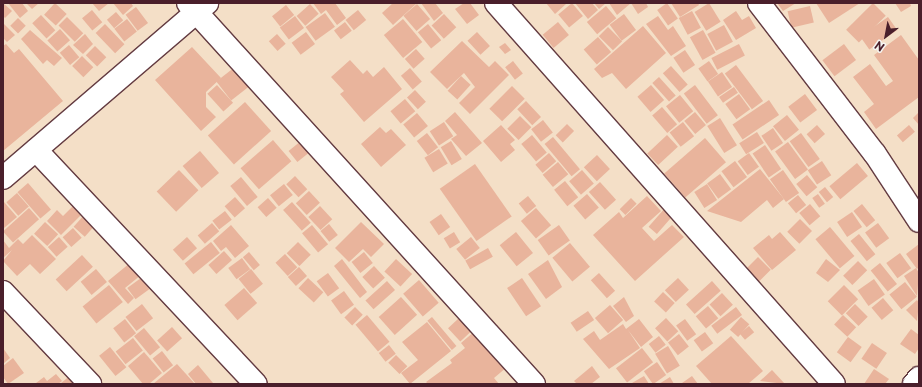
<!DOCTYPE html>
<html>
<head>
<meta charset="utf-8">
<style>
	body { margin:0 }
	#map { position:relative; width:922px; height:387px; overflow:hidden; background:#f4dfc7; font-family:"Playpen Sans",sans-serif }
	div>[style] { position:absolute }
	.building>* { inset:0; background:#e9b49c; transform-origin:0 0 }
	.roads { filter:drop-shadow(1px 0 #643c42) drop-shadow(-1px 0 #643c42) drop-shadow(0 1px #643c42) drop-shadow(0 -1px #643c42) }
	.minor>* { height:22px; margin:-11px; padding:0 11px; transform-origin:11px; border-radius:11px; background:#fff }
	span { translate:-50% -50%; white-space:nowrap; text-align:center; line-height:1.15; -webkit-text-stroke:3px #f6f6f2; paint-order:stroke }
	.frame { position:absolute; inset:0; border:4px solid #4a1f2b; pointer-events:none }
	.north { position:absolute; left:866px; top:16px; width:40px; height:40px; -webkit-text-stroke:3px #f6f6f2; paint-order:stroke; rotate:212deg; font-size:11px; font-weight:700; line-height:16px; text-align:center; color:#4a1f2b }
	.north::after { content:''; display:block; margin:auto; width:14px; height:18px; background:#4a1f2b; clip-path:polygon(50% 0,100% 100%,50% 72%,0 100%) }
</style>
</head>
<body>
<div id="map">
	<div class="building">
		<div style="clip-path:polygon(3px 3px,12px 11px,5px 18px,3px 16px)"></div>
		<div style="clip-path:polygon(8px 3px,22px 3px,28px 11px,20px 18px)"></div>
		<div style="clip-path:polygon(26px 3px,39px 3px,32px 9px)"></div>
		<div style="left:55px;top:3px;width:16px;height:16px;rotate:43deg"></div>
		<div style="clip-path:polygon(92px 3px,109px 3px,99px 11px)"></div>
		<div style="clip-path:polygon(113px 3px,131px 3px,133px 6px,123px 15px)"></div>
		<div style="clip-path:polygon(313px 3px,335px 3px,346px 18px,337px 25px,326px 10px,321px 14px)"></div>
		<div style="clip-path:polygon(393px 3px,417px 3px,393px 25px,382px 13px)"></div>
		<div style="clip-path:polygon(421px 3px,435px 3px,443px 13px,434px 21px)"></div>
		<div style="clip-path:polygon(464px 3px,470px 3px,479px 15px,467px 24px,455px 9px)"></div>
		<div style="clip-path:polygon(546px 3px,565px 3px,566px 4px,555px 14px)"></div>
		<div style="left:572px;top:3px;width:17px;height:18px;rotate:50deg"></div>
		<div style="clip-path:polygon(575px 3px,592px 3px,598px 10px,588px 19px)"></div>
		<div style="clip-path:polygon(594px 3px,606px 3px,599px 9px)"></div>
		<div style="clip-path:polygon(609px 3px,631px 3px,617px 15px)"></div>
		<div style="clip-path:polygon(631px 3px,646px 3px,648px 7px,638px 14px)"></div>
		<div style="left:667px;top:3px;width:19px;height:12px;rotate:55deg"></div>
		<div style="clip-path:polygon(671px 3px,698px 3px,699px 5px,680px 17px)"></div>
		<div style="left:709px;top:3px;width:22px;height:17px;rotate:58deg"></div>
		<div style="clip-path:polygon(777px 3px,796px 3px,783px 11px)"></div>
		<div style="clip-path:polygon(816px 3px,860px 3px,829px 23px)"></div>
		<div style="left:873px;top:3px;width:18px;height:38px;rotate:45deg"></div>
		<div style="clip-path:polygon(895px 3px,910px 3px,911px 6px,901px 12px)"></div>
		<div style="left:310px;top:4px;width:13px;height:18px;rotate:48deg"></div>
		<div style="left:417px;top:4px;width:20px;height:18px;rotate:49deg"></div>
		<div style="left:286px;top:5px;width:13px;height:18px;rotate:51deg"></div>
		<div style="left:606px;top:6px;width:16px;height:25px;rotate:50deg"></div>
		<div style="left:810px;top:6px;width:17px;height:23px;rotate:77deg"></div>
		<div style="left:136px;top:7px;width:20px;height:13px;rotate:53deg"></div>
		<div style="left:92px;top:10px;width:16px;height:13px;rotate:50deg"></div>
		<div style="left:358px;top:10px;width:13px;height:16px;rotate:51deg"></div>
		<div style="left:692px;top:11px;width:19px;height:15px;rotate:62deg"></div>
		<div style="clip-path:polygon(736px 11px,742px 20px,749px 16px,756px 28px,736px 40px,723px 20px)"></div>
		<div style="left:116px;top:12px;width:11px;height:12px;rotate:49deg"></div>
		<div style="left:325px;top:13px;width:17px;height:24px;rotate:54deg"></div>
		<div style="left:444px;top:14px;width:18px;height:17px;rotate:47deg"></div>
		<div style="left:624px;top:14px;width:20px;height:18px;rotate:53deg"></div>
		<div style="left:41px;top:15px;width:21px;height:12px;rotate:47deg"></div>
		<div style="left:295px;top:16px;width:15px;height:19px;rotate:53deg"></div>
		<div style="clip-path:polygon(658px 16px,668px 30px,673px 26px,686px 46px,671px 56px,646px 24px)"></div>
		<div style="left:67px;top:17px;width:23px;height:12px;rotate:45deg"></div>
		<div style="left:888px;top:17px;width:16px;height:34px;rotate:55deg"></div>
		<div style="left:18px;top:18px;width:11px;height:11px;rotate:45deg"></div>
		<div style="left:127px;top:19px;width:16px;height:16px;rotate:52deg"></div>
		<div style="left:403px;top:19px;width:30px;height:25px;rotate:50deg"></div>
		<div style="left:345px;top:22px;width:11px;height:14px;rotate:52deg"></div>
		<div style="left:558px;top:22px;width:17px;height:20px;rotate:50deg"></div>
		<div style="clip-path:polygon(3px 23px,15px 35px,7px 42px,3px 38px)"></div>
		<div style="left:105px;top:24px;width:28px;height:13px;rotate:46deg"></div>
		<div style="left:428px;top:24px;width:21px;height:13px;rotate:51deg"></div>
		<div style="left:724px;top:25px;width:19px;height:19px;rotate:62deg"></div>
		<div style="clip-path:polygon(643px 26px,666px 53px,626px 89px,612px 73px,602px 78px,594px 69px)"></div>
		<div style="left:608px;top:27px;width:20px;height:13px;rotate:45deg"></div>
		<div style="left:60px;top:29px;width:15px;height:17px;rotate:48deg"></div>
		<div style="clip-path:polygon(30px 30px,62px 58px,54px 66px,47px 60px,43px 64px,21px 39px)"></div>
		<div style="left:703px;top:30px;width:26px;height:15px;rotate:61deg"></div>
		<div style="left:306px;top:32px;width:15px;height:18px;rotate:53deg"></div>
		<div style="left:477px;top:32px;width:19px;height:13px;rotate:47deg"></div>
		<div style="clip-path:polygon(85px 34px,93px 44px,83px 54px,73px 45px)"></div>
		<div style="left:277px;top:34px;width:13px;height:11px;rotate:48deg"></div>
		<div style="clip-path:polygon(901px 35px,919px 60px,919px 97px,876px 129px,864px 112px,874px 104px,853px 77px,870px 64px,886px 86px,893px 81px,874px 55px)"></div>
		<div style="left:598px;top:37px;width:20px;height:19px;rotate:49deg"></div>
		<div style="clip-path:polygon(462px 41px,489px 67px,495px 61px,509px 75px,470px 114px,459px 103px,475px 87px,464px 73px,447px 89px,430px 72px)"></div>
		<div style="clip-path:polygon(505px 43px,511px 50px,505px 54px,499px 47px)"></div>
		<div style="clip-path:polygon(6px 44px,14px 53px,19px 49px,63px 101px,3px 151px,3px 46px)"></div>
		<div style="left:739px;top:44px;width:13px;height:31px;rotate:63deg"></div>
		<div style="left:844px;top:44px;width:20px;height:27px;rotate:53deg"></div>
		<div style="left:69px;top:45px;width:16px;height:12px;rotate:50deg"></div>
		<div style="left:95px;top:46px;width:16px;height:13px;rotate:45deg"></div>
		<div style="clip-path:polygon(192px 47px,221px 78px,206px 92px,206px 107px,216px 117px,201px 131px,155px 80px)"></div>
		<div style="left:416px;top:49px;width:13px;height:15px;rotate:48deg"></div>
		<div style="left:685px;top:50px;width:18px;height:14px;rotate:56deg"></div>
		<div style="left:82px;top:56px;width:16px;height:14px;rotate:45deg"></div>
		<div style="clip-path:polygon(350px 60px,363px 74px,367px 70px,373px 77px,384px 67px,402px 89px,364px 122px,340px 94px,344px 91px,331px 77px)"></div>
		<div style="left:513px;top:61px;width:16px;height:10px;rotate:52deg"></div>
		<div style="left:709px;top:61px;width:16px;height:13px;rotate:55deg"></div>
		<div style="left:240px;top:63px;width:24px;height:30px;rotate:52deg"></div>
		<div style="left:736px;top:65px;width:45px;height:14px;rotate:53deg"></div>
		<div style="left:671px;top:66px;width:25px;height:11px;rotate:48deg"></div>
		<div style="left:410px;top:68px;width:18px;height:12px;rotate:49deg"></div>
		<div style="left:722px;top:72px;width:18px;height:17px;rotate:56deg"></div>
		<div style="left:461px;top:76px;width:13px;height:20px;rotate:42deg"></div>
		<div style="left:659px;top:77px;width:25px;height:9px;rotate:48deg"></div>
		<div style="left:217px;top:85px;width:24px;height:13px;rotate:48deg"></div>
		<div style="left:651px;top:85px;width:20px;height:18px;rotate:49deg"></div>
		<div style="left:695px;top:85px;width:38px;height:14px;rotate:53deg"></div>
		<div style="left:512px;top:86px;width:18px;height:32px;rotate:45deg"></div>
		<div style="left:734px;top:87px;width:7px;height:18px;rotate:56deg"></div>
		<div style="left:415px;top:90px;width:16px;height:11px;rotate:47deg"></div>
		<div style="left:739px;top:94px;width:19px;height:17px;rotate:54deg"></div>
		<div style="left:805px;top:94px;width:20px;height:21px;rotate:53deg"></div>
		<div style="left:680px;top:95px;width:21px;height:18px;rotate:51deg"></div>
		<div style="left:405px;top:99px;width:16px;height:19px;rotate:50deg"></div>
		<div style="left:769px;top:100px;width:18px;height:44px;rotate:56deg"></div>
		<div style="left:526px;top:101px;width:22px;height:12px;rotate:47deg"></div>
		<div style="left:245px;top:102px;width:39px;height:50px;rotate:48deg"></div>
		<div style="left:662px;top:107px;width:23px;height:13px;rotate:49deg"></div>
		<div style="clip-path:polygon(455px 112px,482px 143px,466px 156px,451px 139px,457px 135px,445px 121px)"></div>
		<div style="left:695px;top:112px;width:17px;height:14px;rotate:50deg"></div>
		<div style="clip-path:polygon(919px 112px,919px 125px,913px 118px)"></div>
		<div style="left:417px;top:113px;width:17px;height:18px;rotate:50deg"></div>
		<div style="left:787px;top:115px;width:19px;height:18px;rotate:51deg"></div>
		<div style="left:520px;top:116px;width:16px;height:18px;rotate:45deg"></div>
		<div style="left:720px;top:118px;width:32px;height:15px;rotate:58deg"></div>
		<div style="left:543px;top:120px;width:16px;height:15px;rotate:52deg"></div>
		<div style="left:444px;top:122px;width:17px;height:17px;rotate:57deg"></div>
		<div style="left:683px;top:122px;width:18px;height:17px;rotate:52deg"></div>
		<div style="left:567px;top:124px;width:10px;height:16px;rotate:45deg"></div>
		<div style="clip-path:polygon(501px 125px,515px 140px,510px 144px,515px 150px,501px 162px,483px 141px)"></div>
		<div style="left:817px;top:125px;width:12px;height:14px;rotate:48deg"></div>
		<div style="left:909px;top:125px;width:9px;height:16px;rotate:49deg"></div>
		<div style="clip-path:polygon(380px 127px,386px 133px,391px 129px,406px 145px,381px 167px,361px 144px)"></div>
		<div style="left:773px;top:128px;width:18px;height:14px;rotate:56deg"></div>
		<div style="left:757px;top:132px;width:13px;height:21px;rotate:58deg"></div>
		<div style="left:427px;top:133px;width:18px;height:13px;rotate:52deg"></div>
		<div style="left:801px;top:133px;width:32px;height:14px;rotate:54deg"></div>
		<div style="left:532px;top:135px;width:23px;height:14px;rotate:50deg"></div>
		<div style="left:667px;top:135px;width:16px;height:27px;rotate:47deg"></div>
		<div style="left:553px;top:137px;width:42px;height:11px;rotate:50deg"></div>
		<div style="left:705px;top:138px;width:32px;height:54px;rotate:49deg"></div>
		<div style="left:273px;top:140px;width:28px;height:43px;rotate:49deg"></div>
		<div style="left:301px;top:141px;width:14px;height:16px;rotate:51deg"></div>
		<div style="left:451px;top:141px;width:21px;height:12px;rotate:59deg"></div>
		<div style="left:788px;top:142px;width:34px;height:16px;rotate:54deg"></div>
		<div style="left:765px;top:145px;width:29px;height:15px;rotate:56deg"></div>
		<div style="left:439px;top:149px;width:17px;height:17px;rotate:59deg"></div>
		<div style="left:200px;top:151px;width:29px;height:23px;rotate:49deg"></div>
		<div style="left:549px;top:153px;width:11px;height:18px;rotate:49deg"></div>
		<div style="left:749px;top:153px;width:17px;height:14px;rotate:54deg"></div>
		<div style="left:597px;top:155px;width:19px;height:18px;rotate:47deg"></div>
		<div style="left:735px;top:161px;width:20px;height:17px;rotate:53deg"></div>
		<div style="left:822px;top:161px;width:17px;height:17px;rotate:57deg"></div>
		<div style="left:558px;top:162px;width:16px;height:20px;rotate:50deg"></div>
		<div style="left:857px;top:163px;width:17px;height:36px;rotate:50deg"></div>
		<div style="left:475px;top:164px;width:64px;height:43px;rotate:55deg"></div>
		<div style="clip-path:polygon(760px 169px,784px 199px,773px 208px,767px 200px,741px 222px,707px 211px)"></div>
		<div style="left:179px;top:170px;width:28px;height:31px;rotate:46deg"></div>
		<div style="left:582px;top:170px;width:18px;height:17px;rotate:49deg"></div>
		<div style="left:783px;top:170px;width:28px;height:16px;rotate:55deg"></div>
		<div style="left:720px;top:174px;width:19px;height:16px;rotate:54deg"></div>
		<div style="left:807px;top:175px;width:16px;height:14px;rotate:50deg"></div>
		<div style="left:295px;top:176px;width:18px;height:12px;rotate:47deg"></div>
		<div style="left:241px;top:177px;width:26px;height:14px;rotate:50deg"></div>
		<div style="left:565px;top:181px;width:21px;height:14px;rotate:51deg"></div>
		<div style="left:600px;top:182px;width:24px;height:15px;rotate:48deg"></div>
		<div style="left:28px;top:183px;width:35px;height:14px;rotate:49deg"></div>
		<div style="left:284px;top:184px;width:14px;height:18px;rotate:51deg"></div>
		<div style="left:707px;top:184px;width:19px;height:15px;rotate:58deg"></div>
		<div style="left:825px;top:187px;width:13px;height:8px;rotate:51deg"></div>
		<div style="left:309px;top:191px;width:16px;height:18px;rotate:47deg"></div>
		<div style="left:17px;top:193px;width:18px;height:14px;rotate:49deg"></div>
		<div style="left:587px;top:194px;width:18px;height:18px;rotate:49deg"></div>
		<div style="left:818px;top:194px;width:12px;height:7px;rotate:55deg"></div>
		<div style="left:798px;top:195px;width:13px;height:13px;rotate:51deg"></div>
		<div style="left:528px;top:196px;width:13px;height:12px;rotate:51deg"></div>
		<div style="clip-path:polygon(647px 196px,661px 211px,642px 228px,654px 241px,672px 225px,684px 237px,635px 281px,593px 235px,619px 212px,623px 218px)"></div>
		<div style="left:235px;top:197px;width:15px;height:14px;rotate:48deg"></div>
		<div style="left:268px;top:198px;width:13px;height:14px;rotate:48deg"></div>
		<div style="left:631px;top:198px;width:8px;height:16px;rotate:45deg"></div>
		<div style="clip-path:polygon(4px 202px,17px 217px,4px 228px,3px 204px)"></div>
		<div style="left:292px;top:202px;width:28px;height:12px;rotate:48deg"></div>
		<div style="left:810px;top:204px;width:16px;height:14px;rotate:50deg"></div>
		<div style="left:862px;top:204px;width:21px;height:11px;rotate:51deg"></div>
		<div style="clip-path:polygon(73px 206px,82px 214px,61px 235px,47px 221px,57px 210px,63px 216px)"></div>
		<div style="left:320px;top:206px;width:18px;height:16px;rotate:47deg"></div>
		<div style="left:29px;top:208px;width:15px;height:35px;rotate:48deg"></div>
		<div style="left:536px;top:208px;width:23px;height:20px;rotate:49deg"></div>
		<div style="left:665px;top:208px;width:11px;height:25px;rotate:41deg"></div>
		<div style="left:225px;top:211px;width:11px;height:16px;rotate:52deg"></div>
		<div style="left:852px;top:212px;width:18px;height:18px;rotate:56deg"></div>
		<div style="left:85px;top:214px;width:15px;height:17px;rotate:42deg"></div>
		<div style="left:441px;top:214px;width:16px;height:14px;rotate:55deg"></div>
		<div style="left:800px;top:219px;width:17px;height:18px;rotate:45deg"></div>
		<div style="left:45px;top:222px;width:18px;height:16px;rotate:43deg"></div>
		<div style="clip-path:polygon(361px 222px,384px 244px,371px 257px,363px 249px,349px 262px,335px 248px)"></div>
		<div style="left:212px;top:223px;width:11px;height:19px;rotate:49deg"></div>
		<div style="left:878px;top:223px;width:19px;height:16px;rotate:54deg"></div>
		<div style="left:329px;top:224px;width:14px;height:11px;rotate:51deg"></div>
		<div style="clip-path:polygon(231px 225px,249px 246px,235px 258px,226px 247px,221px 251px,213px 241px)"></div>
		<div style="left:312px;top:225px;width:25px;height:13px;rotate:50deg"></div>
		<div style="left:559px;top:225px;width:19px;height:26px;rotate:55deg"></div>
		<div style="left:830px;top:227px;width:38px;height:19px;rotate:50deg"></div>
		<div style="left:73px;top:228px;width:13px;height:14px;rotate:48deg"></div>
		<div style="left:454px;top:232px;width:12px;height:12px;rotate:59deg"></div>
		<div style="left:516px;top:232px;width:27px;height:21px;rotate:51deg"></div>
		<div style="clip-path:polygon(780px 232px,796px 250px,772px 270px,753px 248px,769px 235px,772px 239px)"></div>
		<div style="left:859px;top:234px;width:26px;height:11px;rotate:51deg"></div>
		<div style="clip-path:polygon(32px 235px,56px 259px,40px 274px,30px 264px,17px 276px,3px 261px,12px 250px,3px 258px,3px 240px,9px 248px,18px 239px,23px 244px)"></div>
		<div style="left:59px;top:237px;width:13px;height:15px;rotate:48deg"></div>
		<div style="left:187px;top:237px;width:15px;height:19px;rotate:48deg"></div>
		<div style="left:471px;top:237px;width:14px;height:19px;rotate:51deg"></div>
		<div style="left:211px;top:242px;width:14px;height:34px;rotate:51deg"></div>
		<div style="left:298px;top:242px;width:18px;height:16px;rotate:45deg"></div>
		<div style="left:570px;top:243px;width:31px;height:23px;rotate:50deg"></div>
		<div style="clip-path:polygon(919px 244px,919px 267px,917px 269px,906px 254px)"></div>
		<div style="left:488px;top:248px;width:10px;height:26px;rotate:61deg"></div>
		<div style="left:224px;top:251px;width:12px;height:21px;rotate:48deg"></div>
		<div style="left:249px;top:252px;width:17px;height:8px;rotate:50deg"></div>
		<div style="left:364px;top:252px;width:14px;height:16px;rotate:51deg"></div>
		<div style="left:900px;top:253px;width:19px;height:17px;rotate:54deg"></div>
		<div style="left:285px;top:254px;width:18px;height:13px;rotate:47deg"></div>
		<div style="left:82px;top:255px;width:16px;height:36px;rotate:47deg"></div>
		<div style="left:758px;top:257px;width:18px;height:18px;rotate:45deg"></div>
		<div style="left:242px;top:258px;width:14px;height:17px;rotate:54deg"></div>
		<div style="clip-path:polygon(342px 259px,367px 292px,360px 298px,334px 266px)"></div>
		<div style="left:396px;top:259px;width:22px;height:17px;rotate:43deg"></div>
		<div style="clip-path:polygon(826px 259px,840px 270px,828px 282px,816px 273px)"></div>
		<div style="clip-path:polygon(548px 260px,562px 287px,546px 299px,528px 274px)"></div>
		<div style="left:858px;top:261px;width:13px;height:21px;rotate:45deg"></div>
		<div style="clip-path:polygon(130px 263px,141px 275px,125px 288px,134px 298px,128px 304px,108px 281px)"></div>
		<div style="left:880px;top:263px;width:27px;height:12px;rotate:51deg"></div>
		<div style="left:374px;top:266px;width:16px;height:16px;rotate:47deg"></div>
		<div style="left:299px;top:267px;width:12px;height:15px;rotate:48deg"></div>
		<div style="clip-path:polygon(916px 268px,919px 273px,917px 296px,904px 276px)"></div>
		<div style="left:96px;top:269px;width:17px;height:20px;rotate:50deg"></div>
		<div style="left:251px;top:269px;width:19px;height:16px;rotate:51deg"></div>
		<div style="left:328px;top:273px;width:19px;height:14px;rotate:54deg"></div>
		<div style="left:599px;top:273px;width:24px;height:11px;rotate:48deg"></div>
		<div style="left:141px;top:278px;width:14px;height:17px;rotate:54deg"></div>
		<div style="left:308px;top:278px;width:21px;height:14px;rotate:43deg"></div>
		<div style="left:522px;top:278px;width:34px;height:18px;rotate:56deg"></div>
		<div style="left:678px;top:278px;width:16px;height:18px;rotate:47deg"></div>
		<div style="left:874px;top:279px;width:19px;height:20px;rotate:55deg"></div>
		<div style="left:419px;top:280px;width:30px;height:21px;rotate:49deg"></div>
		<div style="left:387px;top:281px;width:12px;height:29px;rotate:48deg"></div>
		<div style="left:712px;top:281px;width:13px;height:35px;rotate:48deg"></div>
		<div style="left:905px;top:282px;width:19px;height:20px;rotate:51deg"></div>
		<div style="left:109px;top:285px;width:22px;height:34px;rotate:51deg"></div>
		<div style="left:844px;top:285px;width:20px;height:23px;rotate:45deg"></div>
		<div style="left:244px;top:288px;width:20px;height:26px;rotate:49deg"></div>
		<div style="left:344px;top:291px;width:17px;height:16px;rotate:54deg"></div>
		<div style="left:663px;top:292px;width:16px;height:13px;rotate:43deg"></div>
		<div style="left:722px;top:293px;width:16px;height:17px;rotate:47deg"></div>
		<div style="left:401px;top:297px;width:24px;height:30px;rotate:48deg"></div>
		<div style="clip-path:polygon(624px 297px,634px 316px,626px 322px,613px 306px)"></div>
		<div style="left:883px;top:298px;width:16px;height:15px;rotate:50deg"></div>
		<div style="clip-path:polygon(917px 300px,919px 303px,917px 321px,906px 310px)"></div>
		<div style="left:142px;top:304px;width:18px;height:21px;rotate:52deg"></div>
		<div style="left:855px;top:304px;width:18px;height:13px;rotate:45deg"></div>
		<div style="left:610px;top:305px;width:20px;height:20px;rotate:49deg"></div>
		<div style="left:708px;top:306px;width:16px;height:16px;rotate:50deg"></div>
		<div style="left:355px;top:307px;width:11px;height:15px;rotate:45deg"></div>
		<div style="left:736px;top:307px;width:10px;height:31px;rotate:53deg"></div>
		<div style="left:588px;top:311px;width:11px;height:21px;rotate:56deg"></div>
		<div style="left:367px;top:315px;width:35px;height:15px;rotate:50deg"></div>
		<div style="left:843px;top:315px;width:18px;height:13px;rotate:43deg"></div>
		<div style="left:432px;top:317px;width:38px;height:6px;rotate:50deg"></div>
		<div style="left:741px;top:317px;width:11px;height:17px;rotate:41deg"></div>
		<div style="left:459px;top:318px;width:18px;height:15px;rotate:47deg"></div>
		<div style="left:666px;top:318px;width:18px;height:15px;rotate:47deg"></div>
		<div style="left:125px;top:319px;width:18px;height:15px;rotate:52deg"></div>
		<div style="clip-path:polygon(639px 319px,653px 337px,641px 347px,628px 330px,640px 348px,609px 369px,583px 339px,594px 331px,600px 340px,623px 324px,626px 329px)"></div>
		<div style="left:685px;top:319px;width:19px;height:11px;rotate:54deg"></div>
		<div style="clip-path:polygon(427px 322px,451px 351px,410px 384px,401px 373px,418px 360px,402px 342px)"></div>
		<div style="left:749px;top:326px;width:8px;height:12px;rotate:50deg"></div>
		<div style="left:172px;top:327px;width:15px;height:20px;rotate:48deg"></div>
		<div style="left:144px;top:328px;width:25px;height:13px;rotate:50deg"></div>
		<div style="clip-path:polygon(911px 329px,919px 335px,919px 348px,915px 354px,900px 344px)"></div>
		<div style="clip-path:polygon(475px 331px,507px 367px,494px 378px,499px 384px,428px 384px,426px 382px,452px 363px,450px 360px,465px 348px,461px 343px)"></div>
		<div style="left:705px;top:332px;width:14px;height:14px;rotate:54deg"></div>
		<div style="left:679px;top:334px;width:16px;height:14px;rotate:52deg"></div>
		<div style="left:659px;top:336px;width:11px;height:13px;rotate:52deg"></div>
		<div style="clip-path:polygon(731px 336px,763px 371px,748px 384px,712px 384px,696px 366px)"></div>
		<div style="left:848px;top:337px;width:17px;height:19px;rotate:36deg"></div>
		<div style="left:133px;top:338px;width:16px;height:22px;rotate:52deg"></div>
		<div style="left:872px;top:343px;width:18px;height:19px;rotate:34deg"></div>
		<div style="left:389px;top:345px;width:11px;height:13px;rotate:52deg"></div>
		<div style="left:668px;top:346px;width:23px;height:15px;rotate:59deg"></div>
		<div style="left:110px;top:347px;width:26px;height:14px;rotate:51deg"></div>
		<div style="clip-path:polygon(3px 348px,10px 358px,3px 364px)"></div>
		<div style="left:642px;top:348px;width:18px;height:33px;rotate:52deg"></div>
		<div style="left:162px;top:351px;width:18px;height:12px;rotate:52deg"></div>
		<div style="clip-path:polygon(144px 352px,162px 373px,149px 384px,143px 384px,128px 366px)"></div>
		<div style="left:396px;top:355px;width:16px;height:11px;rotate:45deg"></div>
		<div style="clip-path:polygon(13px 358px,24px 373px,8px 384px,3px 377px,3px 366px)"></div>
		<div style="left:657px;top:362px;width:16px;height:16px;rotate:55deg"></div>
		<div style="clip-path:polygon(177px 364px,195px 384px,153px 384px)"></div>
		<div style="clip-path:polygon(198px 365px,213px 383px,211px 384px,196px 384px,188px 374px)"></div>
		<div style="clip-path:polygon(592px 366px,600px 377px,591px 384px,577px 384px,574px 381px)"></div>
		<div style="clip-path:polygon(874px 369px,889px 379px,885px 384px,864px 384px)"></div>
		<div style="clip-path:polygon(772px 370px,785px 384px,760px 381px)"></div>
		<div style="clip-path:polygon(56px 374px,62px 381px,58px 384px,36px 383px,44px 377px,47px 381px)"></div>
		<div style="clip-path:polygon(72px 374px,79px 384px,60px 384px)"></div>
		<div style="clip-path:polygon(644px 376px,649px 384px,633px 384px,632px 383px)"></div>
		<div style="clip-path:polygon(692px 376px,698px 384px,683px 384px,682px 383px)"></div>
		<div style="clip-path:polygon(670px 377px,674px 384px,659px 384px)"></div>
	</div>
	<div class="roads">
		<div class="minor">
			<div style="left:188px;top:3px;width:515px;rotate:47.76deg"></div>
			<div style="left:496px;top:3px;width:509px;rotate:48.42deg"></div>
			<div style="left:759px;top:3px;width:190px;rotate:52.5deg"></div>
			<div style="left:875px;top:154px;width:80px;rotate:56.7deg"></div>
			<div style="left:36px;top:150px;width:321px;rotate:46.8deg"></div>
			<div style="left:3px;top:178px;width:269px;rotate:-40.6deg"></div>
			<div style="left:3px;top:292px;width:127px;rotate:46.6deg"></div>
			<div style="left:914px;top:384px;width:8px;rotate:-50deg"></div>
		</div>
	</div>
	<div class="frame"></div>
	<div class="north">N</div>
</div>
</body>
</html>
